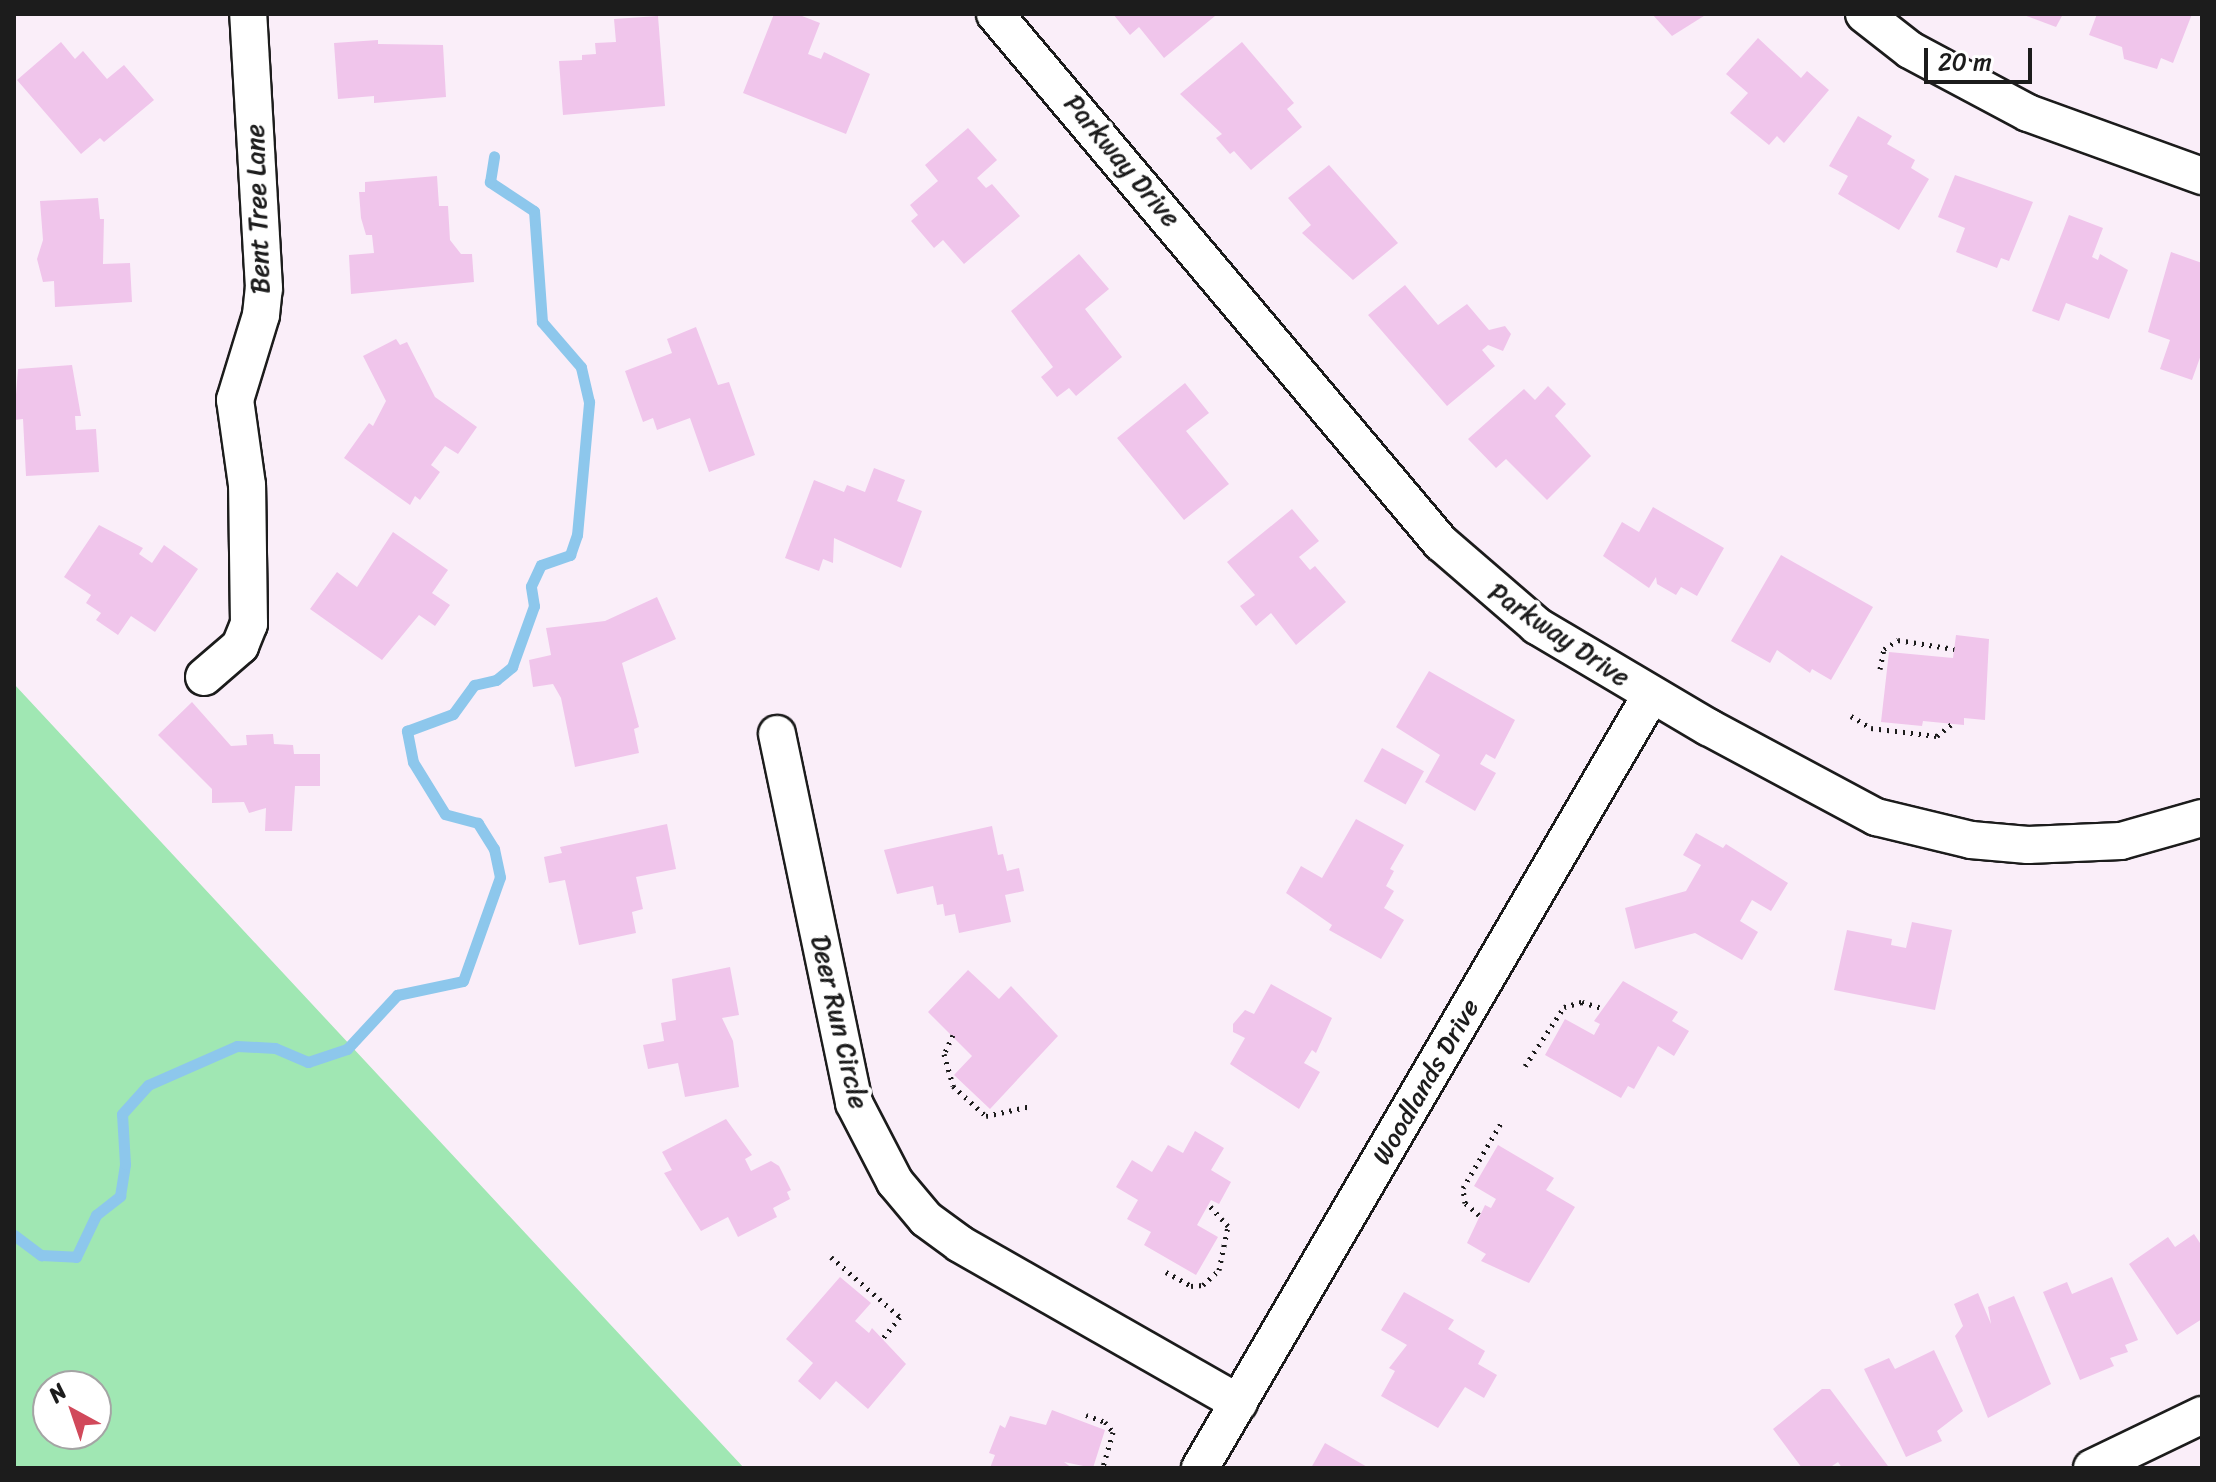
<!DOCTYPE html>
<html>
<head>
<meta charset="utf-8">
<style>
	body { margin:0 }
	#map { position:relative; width:2216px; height:1482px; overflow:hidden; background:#faeef9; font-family:Sriracha,sans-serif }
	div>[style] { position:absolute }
	.green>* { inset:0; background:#a0e7b3 }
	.stream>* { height:11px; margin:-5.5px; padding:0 5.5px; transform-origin:5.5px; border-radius:5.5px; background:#8dc7ec }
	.building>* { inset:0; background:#f0c5eb; transform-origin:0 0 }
	.path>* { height:5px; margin-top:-2.5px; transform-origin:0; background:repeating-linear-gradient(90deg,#1c1c1c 0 2px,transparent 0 8px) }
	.roads { filter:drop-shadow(2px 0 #1c1c1c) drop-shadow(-2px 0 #1c1c1c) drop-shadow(0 2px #1c1c1c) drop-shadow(0 -2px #1c1c1c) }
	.minor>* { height:36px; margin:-18px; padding:0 18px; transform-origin:18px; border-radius:18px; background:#fff }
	span { translate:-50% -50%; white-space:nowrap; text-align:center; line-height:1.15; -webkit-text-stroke:8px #fff; paint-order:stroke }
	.street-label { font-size:26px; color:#1c1c1c }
	.frame { position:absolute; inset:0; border:16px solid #1c1c1c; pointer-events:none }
	.north { position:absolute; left:32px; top:1370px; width:80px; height:80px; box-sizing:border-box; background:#fff; border:2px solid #a4a4a4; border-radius:50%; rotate:320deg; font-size:22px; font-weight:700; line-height:32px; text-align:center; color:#1c1c1c }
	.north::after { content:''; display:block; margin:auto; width:28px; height:36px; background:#d1495b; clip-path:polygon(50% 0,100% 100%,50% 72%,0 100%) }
	.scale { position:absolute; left:1924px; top:48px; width:108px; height:36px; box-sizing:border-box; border:4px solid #1c1c1c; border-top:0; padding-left:10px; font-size:24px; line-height:28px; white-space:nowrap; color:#1c1c1c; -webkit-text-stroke:6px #fff; paint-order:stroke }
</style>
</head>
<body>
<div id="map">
	<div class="green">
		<div style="clip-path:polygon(evenodd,14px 684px,744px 1468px,14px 1468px,14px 684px,48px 1386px,96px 1386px,96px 1434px,48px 1434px,48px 1386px)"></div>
	</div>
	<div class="stream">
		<div style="left:14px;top:1235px;width:34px;rotate:37deg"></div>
		<div style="left:41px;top:1255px;width:35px;rotate:3deg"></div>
		<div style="left:76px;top:1257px;width:47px;rotate:-64.5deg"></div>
		<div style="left:96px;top:1215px;width:31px;rotate:-38deg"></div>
		<div style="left:120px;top:1196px;width:32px;rotate:-81deg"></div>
		<div style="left:125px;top:1164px;width:50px;rotate:-93.4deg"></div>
		<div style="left:122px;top:1114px;width:39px;rotate:-48deg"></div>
		<div style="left:148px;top:1085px;width:97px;rotate:-23.7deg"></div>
		<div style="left:237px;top:1046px;width:38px;rotate:3deg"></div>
		<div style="left:275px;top:1048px;width:36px;rotate:23deg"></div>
		<div style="left:308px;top:1062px;width:41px;rotate:-18.4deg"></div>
		<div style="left:347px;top:1049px;width:74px;rotate:-47.2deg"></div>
		<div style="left:397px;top:995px;width:67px;rotate:-12deg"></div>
		<div style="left:463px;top:981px;width:110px;rotate:-70.4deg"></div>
		<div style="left:500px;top:877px;width:29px;rotate:-102deg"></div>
		<div style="left:494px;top:849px;width:31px;rotate:-122deg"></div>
		<div style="left:478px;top:823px;width:34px;rotate:-165deg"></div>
		<div style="left:445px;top:814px;width:61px;rotate:-121.6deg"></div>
		<div style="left:413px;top:762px;width:32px;rotate:-101deg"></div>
		<div style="left:407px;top:731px;width:49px;rotate:-20.3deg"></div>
		<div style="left:453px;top:714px;width:36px;rotate:-54deg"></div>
		<div style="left:474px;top:685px;width:23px;rotate:-13deg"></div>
		<div style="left:496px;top:680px;width:21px;rotate:-39deg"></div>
		<div style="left:512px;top:667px;width:65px;rotate:-70.2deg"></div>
		<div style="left:534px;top:606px;width:20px;rotate:-99deg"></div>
		<div style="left:531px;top:586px;width:23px;rotate:-65deg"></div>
		<div style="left:541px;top:565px;width:31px;rotate:-19deg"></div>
		<div style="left:570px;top:555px;width:21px;rotate:-71deg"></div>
		<div style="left:577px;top:535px;width:134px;rotate:-84.8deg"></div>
		<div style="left:589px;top:402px;width:36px;rotate:-103deg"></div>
		<div style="left:581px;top:367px;width:60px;rotate:-130.9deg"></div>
		<div style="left:542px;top:322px;width:111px;rotate:-94.1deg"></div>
		<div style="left:534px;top:211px;width:53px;rotate:-146.6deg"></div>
		<div style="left:490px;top:182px;width:26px;rotate:-81deg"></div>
	</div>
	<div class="building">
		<div style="clip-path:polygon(774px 14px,797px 14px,820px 23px,808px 54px,821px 59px,824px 52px,870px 74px,846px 134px,743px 93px)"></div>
		<div style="clip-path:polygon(1113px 14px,1214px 14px,1215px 16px,1164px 58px,1139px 27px,1130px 35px)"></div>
		<div style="clip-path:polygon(1652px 14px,1707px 14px,1672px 36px)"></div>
		<div style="clip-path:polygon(2021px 14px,2063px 14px,2056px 27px)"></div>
		<div style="clip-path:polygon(2097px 14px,2192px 14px,2173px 63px,2161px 58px,2157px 69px,2124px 59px,2122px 47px,2089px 35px)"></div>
		<div style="clip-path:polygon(658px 16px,665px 106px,563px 115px,559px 61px,582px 60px,582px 55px,596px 54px,595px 43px,616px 42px,614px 19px)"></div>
		<div style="clip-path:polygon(1758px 38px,1801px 78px,1807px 71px,1829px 90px,1784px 143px,1777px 136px,1769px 145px,1730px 113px,1748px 93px,1726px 74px)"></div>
		<div style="clip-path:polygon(378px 40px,378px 44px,443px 45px,446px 97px,374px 103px,374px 96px,338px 99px,334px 43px)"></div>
		<div style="clip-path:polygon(61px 42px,75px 59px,83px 51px,107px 79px,124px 65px,154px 100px,104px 142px,100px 138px,81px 154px,17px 80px)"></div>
		<div style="clip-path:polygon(1242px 42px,1294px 103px,1287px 109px,1302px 127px,1251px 170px,1234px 151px,1230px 154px,1216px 138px,1222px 134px,1180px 94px)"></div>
		<div style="clip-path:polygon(1858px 116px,1892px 136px,1887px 144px,1915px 160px,1911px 168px,1929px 179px,1899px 230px,1838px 194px,1848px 176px,1829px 166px)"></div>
		<div style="clip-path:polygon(968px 128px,997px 160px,977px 178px,986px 188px,992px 184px,1020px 216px,964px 264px,943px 240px,934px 248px,911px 221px,918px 215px,910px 205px,938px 181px,925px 165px)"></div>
		<div style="clip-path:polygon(1329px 165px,1398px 243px,1353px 280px,1302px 233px,1311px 225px,1288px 198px)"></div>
		<div style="clip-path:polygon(1955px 175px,2033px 202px,2009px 261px,2001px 258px,1997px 268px,1956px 252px,1965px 228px,1938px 217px)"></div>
		<div style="clip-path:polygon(437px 176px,439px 206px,448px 206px,450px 240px,461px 254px,472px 254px,474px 282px,351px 294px,349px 255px,374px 253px,372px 235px,366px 235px,361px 218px,359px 192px,365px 192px,365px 182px)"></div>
		<div style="clip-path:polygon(98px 198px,100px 219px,104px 219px,103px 264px,130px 263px,132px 302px,55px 307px,54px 281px,43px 282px,37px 259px,43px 240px,40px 201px)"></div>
		<div style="clip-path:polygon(2069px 215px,2103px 228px,2092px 257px,2098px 260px,2100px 254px,2128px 270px,2109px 319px,2066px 303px,2059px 321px,2032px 311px)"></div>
		<div style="clip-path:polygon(2171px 252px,2202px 263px,2202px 352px,2192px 380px,2160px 369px,2170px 340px,2148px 332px)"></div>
		<div style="clip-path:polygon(1079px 254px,1109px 289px,1085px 309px,1122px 357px,1076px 396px,1069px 388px,1057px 397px,1041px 377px,1053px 367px,1011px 311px)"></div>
		<div style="clip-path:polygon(1405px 285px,1438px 325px,1467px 304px,1489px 330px,1505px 326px,1511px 334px,1503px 351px,1488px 345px,1482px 350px,1495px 366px,1447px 406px,1368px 315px)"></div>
		<div style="clip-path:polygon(696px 327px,718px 385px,729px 382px,755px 455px,709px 472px,690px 418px,657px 430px,653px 418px,643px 422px,625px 371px,672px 353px,667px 339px)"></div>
		<div style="clip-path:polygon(396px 339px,400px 345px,407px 342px,435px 397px,477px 427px,458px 454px,445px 446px,431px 465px,440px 472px,420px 500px,415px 496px,410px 505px,344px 458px,369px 423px,373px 426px,386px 401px,363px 356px)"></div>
		<div style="clip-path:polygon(72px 365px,81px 416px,75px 416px,76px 430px,96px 429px,99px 472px,26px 476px,23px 419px,14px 420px,18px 369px)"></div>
		<div style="clip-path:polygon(1185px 383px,1209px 413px,1186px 431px,1229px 484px,1184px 520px,1117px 438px)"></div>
		<div style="clip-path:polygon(1548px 386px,1566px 404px,1555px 416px,1591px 456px,1547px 500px,1506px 459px,1496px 468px,1468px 439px,1524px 389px,1535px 400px)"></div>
		<div style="clip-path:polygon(874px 468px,905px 480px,897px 501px,922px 511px,901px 568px,834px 538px,833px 563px,823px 559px,819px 571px,785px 558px,814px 480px,844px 492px,847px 485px,865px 492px)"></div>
		<div style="clip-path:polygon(1653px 507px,1724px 548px,1697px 596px,1681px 587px,1676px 595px,1657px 584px,1656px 577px,1649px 588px,1603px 556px,1622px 522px,1639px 532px)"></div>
		<div style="clip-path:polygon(1292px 509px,1319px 541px,1299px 557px,1310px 570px,1315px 566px,1346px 602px,1296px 645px,1271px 613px,1256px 626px,1240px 606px,1255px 595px,1227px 562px)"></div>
		<div style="clip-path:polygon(99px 525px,143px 548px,139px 554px,152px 563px,164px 545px,198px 569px,155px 632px,131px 616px,118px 635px,96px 620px,101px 613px,86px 603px,91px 595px,64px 577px)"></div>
		<div style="clip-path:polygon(393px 532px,448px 570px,432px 593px,450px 605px,435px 626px,419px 615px,382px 660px,310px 609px,337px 572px,357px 587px)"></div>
		<div style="clip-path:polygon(1781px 555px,1873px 607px,1831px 680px,1812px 669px,1810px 673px,1777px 650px,1770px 663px,1731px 641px)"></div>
		<div style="clip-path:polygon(657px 597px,676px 639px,622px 663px,639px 727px,634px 729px,639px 753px,575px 767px,561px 698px,553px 684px,533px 687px,529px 660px,551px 655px,546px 628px,605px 621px)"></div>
		<div style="clip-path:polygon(1956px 635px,1989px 639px,1985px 720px,1964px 718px,1964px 725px,1923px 721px,1922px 726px,1881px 722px,1889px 652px,1953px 658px)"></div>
		<div style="clip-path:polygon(1429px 671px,1515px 720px,1495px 759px,1486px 754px,1480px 764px,1496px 773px,1475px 811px,1425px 782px,1440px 755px,1396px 727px)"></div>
		<div style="clip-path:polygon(192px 702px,231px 746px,247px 745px,246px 735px,273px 734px,274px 744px,293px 745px,294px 754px,320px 754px,320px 786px,295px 786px,292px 831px,265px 831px,266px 808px,249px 813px,244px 802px,212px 803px,212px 789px,158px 735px)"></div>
		<div style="left:1382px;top:748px;width:48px;height:38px;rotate:29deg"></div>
		<div style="clip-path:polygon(1356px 819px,1404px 845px,1390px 869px,1394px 871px,1386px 886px,1394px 891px,1384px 908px,1404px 920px,1381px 959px,1329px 930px,1332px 925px,1286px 893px,1301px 866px,1322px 878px)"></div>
		<div style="clip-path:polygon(667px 824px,676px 869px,636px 877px,643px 909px,632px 912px,636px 933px,579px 945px,565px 880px,549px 883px,544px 857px,562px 853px,560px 847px)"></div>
		<div style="clip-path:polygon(992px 826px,998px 855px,1003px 854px,1007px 871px,1019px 868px,1024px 891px,1005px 895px,1011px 922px,959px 933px,955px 914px,945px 916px,943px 904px,937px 905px,933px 886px,897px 894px,884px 850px)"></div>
		<div style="clip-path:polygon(1696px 833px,1723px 848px,1726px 844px,1788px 883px,1771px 911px,1752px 900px,1740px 921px,1758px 932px,1742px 960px,1695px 933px,1635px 949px,1625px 908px,1686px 891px,1701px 865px,1683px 855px)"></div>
		<div style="clip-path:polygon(1912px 922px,1952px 930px,1935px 1010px,1834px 990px,1847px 930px,1892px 939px,1891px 945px,1906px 948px)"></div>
		<div style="clip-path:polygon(730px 967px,739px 1015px,722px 1018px,733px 1041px,739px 1087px,685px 1097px,678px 1063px,648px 1069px,643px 1045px,664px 1041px,661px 1023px,676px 1020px,672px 979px)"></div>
		<div style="clip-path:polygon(968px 970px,999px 999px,1011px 986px,1058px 1036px,990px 1109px,954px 1075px,972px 1056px,928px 1012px)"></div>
		<div style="clip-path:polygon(1623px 981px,1678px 1012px,1672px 1021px,1689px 1031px,1674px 1056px,1658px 1046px,1634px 1089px,1628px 1086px,1621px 1098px,1545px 1055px,1565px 1019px,1594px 1035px,1600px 1024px,1594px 1021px)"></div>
		<div style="clip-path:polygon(1271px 984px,1332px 1018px,1316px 1053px,1312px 1050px,1304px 1063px,1320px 1072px,1299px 1109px,1230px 1064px,1245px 1038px,1233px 1032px,1233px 1024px,1245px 1010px,1254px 1014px)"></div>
		<div style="clip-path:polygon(726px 1119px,752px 1155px,745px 1159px,751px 1171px,771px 1161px,779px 1166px,791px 1190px,787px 1192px,790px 1199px,773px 1208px,777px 1217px,738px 1237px,728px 1217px,701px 1231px,664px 1173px,672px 1170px,662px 1152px)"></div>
		<div style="clip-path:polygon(1195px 1131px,1224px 1148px,1211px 1170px,1231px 1182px,1219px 1204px,1211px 1200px,1197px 1225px,1218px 1237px,1196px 1275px,1144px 1245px,1151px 1232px,1127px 1219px,1138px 1200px,1116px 1187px,1132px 1160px,1152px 1172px,1168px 1145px,1183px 1153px)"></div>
		<div style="clip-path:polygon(1498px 1145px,1554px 1178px,1546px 1190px,1575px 1207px,1529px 1283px,1481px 1261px,1486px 1254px,1467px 1243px,1485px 1205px,1491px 1208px,1496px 1199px,1474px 1186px)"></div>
		<div style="clip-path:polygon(2194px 1234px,2202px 1246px,2202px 1319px,2177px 1335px,2129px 1264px,2168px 1237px,2175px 1247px)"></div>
		<div style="clip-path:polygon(840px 1277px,871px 1303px,855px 1321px,869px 1333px,872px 1328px,906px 1364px,868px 1409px,836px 1381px,820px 1400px,798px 1381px,813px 1363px,786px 1339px)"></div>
		<div style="clip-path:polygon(2112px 1277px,2138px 1340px,2125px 1345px,2128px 1352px,2110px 1358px,2114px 1366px,2080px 1380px,2043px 1292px,2067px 1282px,2072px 1294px)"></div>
		<div style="clip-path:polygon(1404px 1292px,1454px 1320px,1448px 1329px,1485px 1351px,1478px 1364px,1497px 1375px,1484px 1398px,1465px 1387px,1438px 1428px,1381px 1396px,1395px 1371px,1389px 1368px,1407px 1345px,1381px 1330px)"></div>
		<div style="clip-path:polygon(1978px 1293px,1991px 1324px,1988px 1307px,2014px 1296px,2051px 1384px,1988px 1418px,1955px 1336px,1963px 1326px,1954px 1304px)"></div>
		<div style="clip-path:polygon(1934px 1350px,1963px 1411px,1937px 1431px,1942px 1441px,1906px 1457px,1864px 1369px,1889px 1358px,1895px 1369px)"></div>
		<div style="clip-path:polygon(1822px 1389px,1830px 1389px,1888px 1466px,1842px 1468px,1838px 1462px,1829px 1468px,1802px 1468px,1773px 1429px)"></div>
		<div style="clip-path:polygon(1052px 1410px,1105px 1430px,1093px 1468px,1064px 1462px,1072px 1468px,990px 1468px,995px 1455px,989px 1453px,1000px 1425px,1005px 1428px,1010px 1416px,1046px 1425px)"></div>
		<div style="clip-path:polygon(1325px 1443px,1369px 1468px,1311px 1468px)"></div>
	</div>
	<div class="path">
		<div style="left:1880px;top:669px;width:20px;rotate:-79deg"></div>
		<div style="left:1884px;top:649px;width:17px;rotate:-33deg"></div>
		<div style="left:1898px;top:640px;width:57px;rotate:9.1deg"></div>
		<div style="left:1851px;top:716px;width:23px;rotate:31deg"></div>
		<div style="left:1871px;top:728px;width:66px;rotate:6.9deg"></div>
		<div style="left:1937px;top:736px;width:19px;rotate:-39deg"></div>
		<div style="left:953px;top:1035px;width:21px;rotate:115deg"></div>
		<div style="left:944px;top:1054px;width:33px;rotate:74deg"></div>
		<div style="left:953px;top:1086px;width:45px;rotate:42.3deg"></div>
		<div style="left:986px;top:1116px;width:46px;rotate:-12.5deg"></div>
		<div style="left:1525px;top:1066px;width:71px;rotate:-56.5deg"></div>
		<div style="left:1564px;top:1007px;width:19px;rotate:-16deg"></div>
		<div style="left:1582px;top:1002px;width:21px;rotate:17deg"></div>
		<div style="left:1479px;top:1215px;width:18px;rotate:-139deg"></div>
		<div style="left:1465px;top:1203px;width:15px;rotate:-98deg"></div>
		<div style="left:1463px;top:1188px;width:75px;rotate:-59.7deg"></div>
		<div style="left:831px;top:1257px;width:91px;rotate:41deg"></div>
		<div style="left:900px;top:1317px;width:27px;rotate:129deg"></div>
		<div style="left:1166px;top:1272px;width:29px;rotate:29deg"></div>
		<div style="left:1191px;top:1286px;width:12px;rotate:-5deg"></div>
		<div style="left:1203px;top:1285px;width:22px;rotate:-43deg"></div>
		<div style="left:1219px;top:1270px;width:45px;rotate:-78.4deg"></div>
		<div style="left:1228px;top:1226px;width:30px;rotate:-132deg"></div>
		<div style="left:1086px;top:1415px;width:20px;rotate:20deg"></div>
		<div style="left:1105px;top:1422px;width:13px;rotate:51deg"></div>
		<div style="left:1113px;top:1432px;width:37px;rotate:106deg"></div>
	</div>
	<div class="roads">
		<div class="minor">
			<div style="left:995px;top:14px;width:692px;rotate:49.87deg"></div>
			<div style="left:1441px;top:543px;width:127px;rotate:40.8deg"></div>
			<div style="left:1537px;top:626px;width:199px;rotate:30.6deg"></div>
			<div style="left:1708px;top:727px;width:191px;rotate:28.2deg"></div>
			<div style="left:1876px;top:817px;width:98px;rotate:13.6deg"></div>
			<div style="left:1971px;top:840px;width:57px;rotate:5deg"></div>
			<div style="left:2028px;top:845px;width:93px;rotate:-2.5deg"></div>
			<div style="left:2121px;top:841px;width:84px;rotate:-15.9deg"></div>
			<div style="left:1864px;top:14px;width:58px;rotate:38deg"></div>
			<div style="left:1910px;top:50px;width:134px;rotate:28.1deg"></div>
			<div style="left:2028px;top:113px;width:185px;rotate:19.9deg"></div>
			<div style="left:204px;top:677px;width:48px;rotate:-40.7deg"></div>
			<div style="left:240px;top:646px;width:24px;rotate:-68deg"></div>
			<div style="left:249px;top:624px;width:139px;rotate:-90.8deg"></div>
			<div style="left:247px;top:485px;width:86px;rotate:-98deg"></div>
			<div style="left:235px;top:400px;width:89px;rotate:-73deg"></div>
			<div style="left:261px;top:315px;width:27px;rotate:-84deg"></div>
			<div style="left:264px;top:288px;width:274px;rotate:-93.3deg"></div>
			<div style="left:777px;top:734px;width:377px;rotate:78.2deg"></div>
			<div style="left:854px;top:1103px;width:89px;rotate:62.6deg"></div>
			<div style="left:895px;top:1182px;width:48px;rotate:50deg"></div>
			<div style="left:926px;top:1219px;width:42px;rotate:36.3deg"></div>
			<div style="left:960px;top:1244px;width:321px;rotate:29.7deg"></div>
			<div style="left:1200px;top:1468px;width:895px;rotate:-59.74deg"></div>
			<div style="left:2092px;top:1468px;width:122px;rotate:-25.7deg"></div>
		</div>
	</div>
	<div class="street-label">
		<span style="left:1122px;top:161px;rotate:50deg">Parkway Drive</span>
		<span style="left:258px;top:209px;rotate:-92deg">Bent Tree Lane</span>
		<span style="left:1559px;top:635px;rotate:34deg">Parkway Drive</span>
		<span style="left:839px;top:1022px;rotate:77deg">Deer Run Circle</span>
		<span style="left:1426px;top:1082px;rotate:-60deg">Woodlands Drive</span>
	</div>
	<div class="frame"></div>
	<div class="north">N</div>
	<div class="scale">20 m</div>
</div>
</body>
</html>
